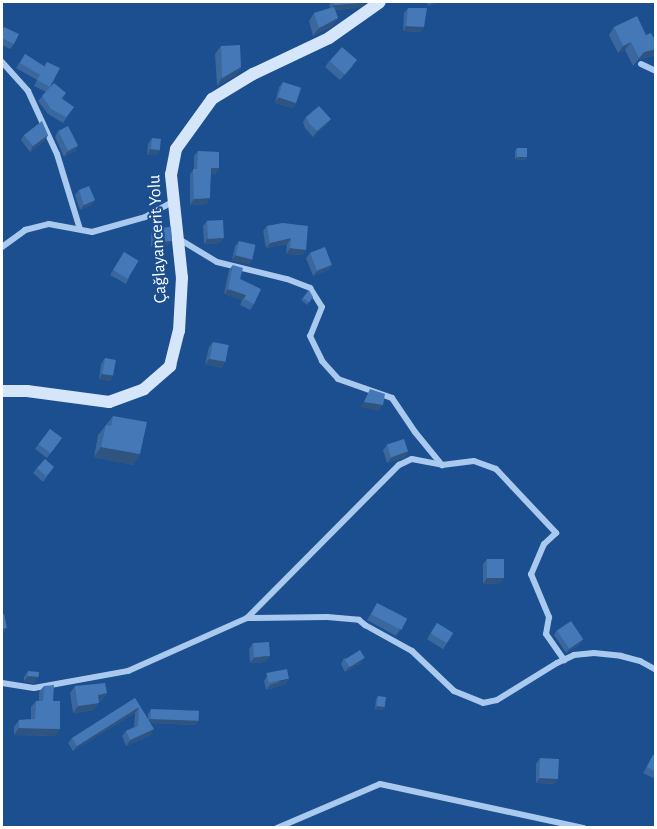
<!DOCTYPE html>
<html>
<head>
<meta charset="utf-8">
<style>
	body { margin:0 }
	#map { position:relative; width:657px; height:829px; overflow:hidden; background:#1b4f8f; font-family:"Alegreya Sans",sans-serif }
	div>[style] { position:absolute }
	.minor>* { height:6px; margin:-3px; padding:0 3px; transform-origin:3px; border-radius:3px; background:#a9c9ee }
	.secondary>* { height:12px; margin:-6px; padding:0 6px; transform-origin:6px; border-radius:6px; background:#d6e6fa }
	.wall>* { inset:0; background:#3a679d; transform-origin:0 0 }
	.shaded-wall>* { inset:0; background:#305480 }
	.building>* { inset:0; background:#4478b7; transform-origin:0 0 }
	span { translate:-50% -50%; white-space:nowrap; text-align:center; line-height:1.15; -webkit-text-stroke:4.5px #1b4f8f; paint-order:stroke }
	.street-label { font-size:18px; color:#fff }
	.frame { position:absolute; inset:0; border:3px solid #fff; pointer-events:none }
</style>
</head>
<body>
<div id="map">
	<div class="minor">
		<div style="left:2px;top:62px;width:39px;rotate:48deg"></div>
		<div style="left:28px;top:91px;width:69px;rotate:65.3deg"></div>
		<div style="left:57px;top:154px;width:78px;rotate:73deg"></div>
		<div style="left:641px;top:64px;width:17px;rotate:25deg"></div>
		<div style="left:179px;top:239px;width:44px;rotate:31.2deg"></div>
		<div style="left:217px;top:262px;width:72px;rotate:13.7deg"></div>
		<div style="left:287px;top:279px;width:25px;rotate:21deg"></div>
		<div style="left:310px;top:288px;width:22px;rotate:58deg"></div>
		<div style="left:322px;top:307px;width:31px;rotate:112deg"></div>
		<div style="left:310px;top:336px;width:28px;rotate:64deg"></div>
		<div style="left:322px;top:361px;width:24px;rotate:48deg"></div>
		<div style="left:338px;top:379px;width:57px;rotate:19.4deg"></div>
		<div style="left:392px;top:398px;width:41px;rotate:55.9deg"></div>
		<div style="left:415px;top:432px;width:43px;rotate:50.7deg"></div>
		<div style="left:2px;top:247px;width:29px;rotate:-36deg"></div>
		<div style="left:25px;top:230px;width:25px;rotate:-14deg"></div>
		<div style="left:49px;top:224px;width:44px;rotate:10.5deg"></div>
		<div style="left:92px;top:232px;width:55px;rotate:-15.8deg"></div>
		<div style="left:145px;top:217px;width:33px;rotate:-29deg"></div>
		<div style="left:247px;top:618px;width:216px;rotate:-45.2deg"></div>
		<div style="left:399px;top:465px;width:14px;rotate:-25deg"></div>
		<div style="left:412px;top:459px;width:31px;rotate:11deg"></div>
		<div style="left:442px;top:465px;width:32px;rotate:-7deg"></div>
		<div style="left:474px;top:461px;width:23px;rotate:20deg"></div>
		<div style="left:496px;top:469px;width:88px;rotate:46.8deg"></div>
		<div style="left:556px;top:533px;width:16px;rotate:137deg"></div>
		<div style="left:544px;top:544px;width:33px;rotate:113deg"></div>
		<div style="left:531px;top:574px;width:47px;rotate:67.3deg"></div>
		<div style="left:549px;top:617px;width:17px;rotate:100deg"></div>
		<div style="left:546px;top:634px;width:32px;rotate:55deg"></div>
		<div style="left:2px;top:683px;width:32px;rotate:9deg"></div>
		<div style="left:34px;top:688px;width:96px;rotate:-10.3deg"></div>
		<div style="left:128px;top:671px;width:130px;rotate:-24deg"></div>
		<div style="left:247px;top:618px;width:80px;rotate:-0.7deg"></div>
		<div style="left:327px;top:617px;width:32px;rotate:5deg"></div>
		<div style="left:359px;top:620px;width:8px;rotate:40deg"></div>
		<div style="left:365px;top:625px;width:54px;rotate:29deg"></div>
		<div style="left:412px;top:651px;width:58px;rotate:43.6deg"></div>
		<div style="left:454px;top:691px;width:31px;rotate:22deg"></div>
		<div style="left:483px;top:703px;width:14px;rotate:-12deg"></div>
		<div style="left:497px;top:700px;width:70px;rotate:-31.7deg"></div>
		<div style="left:557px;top:663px;width:19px;rotate:-25deg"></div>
		<div style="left:574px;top:655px;width:20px;rotate:-6deg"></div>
		<div style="left:594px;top:653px;width:27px;rotate:6deg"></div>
		<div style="left:621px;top:656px;width:20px;rotate:15deg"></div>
		<div style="left:640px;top:661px;width:18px;rotate:29deg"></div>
		<div style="left:277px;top:828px;width:112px;rotate:-23.1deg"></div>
		<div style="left:380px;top:784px;width:209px;rotate:12.2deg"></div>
	</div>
	<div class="secondary">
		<div style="left:2px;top:391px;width:25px"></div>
		<div style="left:27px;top:391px;width:83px;rotate:7.6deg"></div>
		<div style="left:109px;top:402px;width:37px;rotate:-20deg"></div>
		<div style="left:144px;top:389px;width:35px;rotate:-41deg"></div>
		<div style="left:170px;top:366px;width:36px;rotate:-76deg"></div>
		<div style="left:179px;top:331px;width:53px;rotate:-86.8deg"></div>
		<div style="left:182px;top:278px;width:104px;rotate:-96.1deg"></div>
		<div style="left:171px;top:175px;width:26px;rotate:-79deg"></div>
		<div style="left:176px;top:149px;width:62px;rotate:-54.2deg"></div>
		<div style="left:212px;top:99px;width:48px;rotate:-31.4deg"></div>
		<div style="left:253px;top:74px;width:84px;rotate:-25.3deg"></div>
		<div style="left:329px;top:38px;width:62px;rotate:-35.2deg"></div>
	</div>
	<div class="wall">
		<div style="clip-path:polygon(329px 2px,366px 2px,357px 8px,335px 10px,338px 18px,332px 26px,313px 36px,309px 21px,314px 13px,330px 8px)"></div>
		<div style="clip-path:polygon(426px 2px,439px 2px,429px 6px)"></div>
		<div style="clip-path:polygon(408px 8px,421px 32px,403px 31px,404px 13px)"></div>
		<div style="clip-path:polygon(4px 27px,14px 44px,10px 49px,2px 45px,2px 30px)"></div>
		<div style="clip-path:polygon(614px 27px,646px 35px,656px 42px,656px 53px,653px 56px,639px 59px,633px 66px,625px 50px,618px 53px,609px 35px)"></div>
		<div style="clip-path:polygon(221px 46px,241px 67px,236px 75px,217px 86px,215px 54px)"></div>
		<div style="clip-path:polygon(25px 54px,44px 66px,47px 62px,50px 87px,66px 93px,62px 99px,74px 107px,63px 123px,48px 114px,38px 101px,46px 92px,34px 86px,37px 80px,16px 68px)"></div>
		<div style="clip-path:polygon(329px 61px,353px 66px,340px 80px,325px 67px)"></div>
		<div style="clip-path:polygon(283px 82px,296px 103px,293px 108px,275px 103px,279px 87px)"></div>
		<div style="clip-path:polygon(306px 117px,331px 119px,327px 124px,313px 137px,305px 128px,303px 122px)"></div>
		<div style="clip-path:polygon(58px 131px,78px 146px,75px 151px,64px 157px,55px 137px)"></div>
		<div style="clip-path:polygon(24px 135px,48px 135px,45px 140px,30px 152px,21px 140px)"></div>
		<div style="clip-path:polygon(152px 138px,160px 150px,156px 155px,147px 155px,148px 144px)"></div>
		<div style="clip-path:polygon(517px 148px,527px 157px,525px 160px,515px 159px,515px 151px)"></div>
		<div style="clip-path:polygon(198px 151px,219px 168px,215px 174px,211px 173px,207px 204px,190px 205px,190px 174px,194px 169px,194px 156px)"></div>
		<div style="clip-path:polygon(79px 190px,95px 200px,91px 205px,80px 210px,75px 195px)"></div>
		<div style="clip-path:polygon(207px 221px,220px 243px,204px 244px,203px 226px)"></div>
		<div style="clip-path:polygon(283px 223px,303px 255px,286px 254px,287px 244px,266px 248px,263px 231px,267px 226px)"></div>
		<div style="clip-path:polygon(155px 228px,168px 246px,151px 247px,151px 234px)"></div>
		<div style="clip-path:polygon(239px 241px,253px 259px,249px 264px,232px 260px,235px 246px)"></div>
		<div style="clip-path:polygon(124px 252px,129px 278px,126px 284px,110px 275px)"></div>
		<div style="clip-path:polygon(310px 253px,332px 265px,328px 270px,313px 276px,306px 258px)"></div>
		<div style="clip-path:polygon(233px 265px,254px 304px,250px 310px,240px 305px,242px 300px,224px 294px,229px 270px)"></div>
		<div style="clip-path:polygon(309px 290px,311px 300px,307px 305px,301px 300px)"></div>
		<div style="clip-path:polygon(213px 342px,222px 368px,205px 364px,209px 347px)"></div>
		<div style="clip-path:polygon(105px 358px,110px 381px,99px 379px,101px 364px)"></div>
		<div style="clip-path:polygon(113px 416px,140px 454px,133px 465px,94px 457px,98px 435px)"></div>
		<div style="left:50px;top:429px;width:15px;height:25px;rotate:37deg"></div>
		<div style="clip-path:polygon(387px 445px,408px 451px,405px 457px,387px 463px,383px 450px)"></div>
		<div style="clip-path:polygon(54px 467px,43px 482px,33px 473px,37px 468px)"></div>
		<div style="clip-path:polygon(487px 559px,504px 578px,500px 583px,483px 584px,483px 564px)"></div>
		<div style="clip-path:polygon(377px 603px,400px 630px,396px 636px,367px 620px)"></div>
		<div style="left:437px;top:623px;width:19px;height:19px;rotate:32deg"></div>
		<div style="clip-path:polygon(557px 630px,583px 639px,579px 645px,566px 653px,554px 635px)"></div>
		<div style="clip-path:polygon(253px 643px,266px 662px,250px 663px,249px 649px)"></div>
		<div style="clip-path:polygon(344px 658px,361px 663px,345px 672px,341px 664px)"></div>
		<div style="clip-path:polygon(28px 671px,35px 683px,24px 681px,24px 677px)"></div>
		<div style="clip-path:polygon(267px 676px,286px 684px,266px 690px,264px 681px)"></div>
		<div style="clip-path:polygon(44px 686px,53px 701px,60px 729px,55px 736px,14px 735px,14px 727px,19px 720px,31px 719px,31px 707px,36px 701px,39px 701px,39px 692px)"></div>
		<div style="clip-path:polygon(75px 686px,107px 693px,102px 700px,99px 701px,94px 710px,73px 713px,70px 693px)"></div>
		<div style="clip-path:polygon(378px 696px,383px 710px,375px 709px,376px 699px)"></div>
		<div style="clip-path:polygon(135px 698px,148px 719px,148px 714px,151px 709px,196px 725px,151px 723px,151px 735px,126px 746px,122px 736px,126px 731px,134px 727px,135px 713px,73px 751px,68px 743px,72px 738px)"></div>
		<div style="clip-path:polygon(653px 755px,656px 756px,655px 779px,643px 773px)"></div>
		<div style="clip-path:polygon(540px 758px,555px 784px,536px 783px,536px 764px)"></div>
	</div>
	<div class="shaded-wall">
		<div style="clip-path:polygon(363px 2px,366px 2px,357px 8px,330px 10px,334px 5px)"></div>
		<div style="clip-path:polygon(432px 2px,439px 2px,429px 6px)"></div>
		<div style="clip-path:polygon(338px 18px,332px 26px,313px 36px,319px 28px)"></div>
		<div style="clip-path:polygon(406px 26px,424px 27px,421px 32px,403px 31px)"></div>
		<div style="clip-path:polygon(631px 42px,625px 50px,618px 53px,623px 46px)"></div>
		<div style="clip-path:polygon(656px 49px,656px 53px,653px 56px,639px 59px,633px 66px,644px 52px)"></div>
		<div style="clip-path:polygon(241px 67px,236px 75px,217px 86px,222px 78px)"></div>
		<div style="clip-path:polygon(279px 97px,296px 103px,293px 108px,275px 103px)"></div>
		<div style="clip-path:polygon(331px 119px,327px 124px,313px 137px,317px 131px)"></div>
		<div style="clip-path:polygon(48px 135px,45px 140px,30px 152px,33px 146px)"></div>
		<div style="clip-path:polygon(78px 146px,75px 151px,64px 157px,67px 152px)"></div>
		<div style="clip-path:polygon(150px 149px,160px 150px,156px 155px,147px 155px)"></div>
		<div style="clip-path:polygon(517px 157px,527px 157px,525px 160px,515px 159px)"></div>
		<div style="clip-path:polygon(211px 168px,219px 168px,215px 174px,207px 173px)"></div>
		<div style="clip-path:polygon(210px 198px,207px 204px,190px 205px,194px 199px)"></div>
		<div style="clip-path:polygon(95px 200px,91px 205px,80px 210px,84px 205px)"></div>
		<div style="clip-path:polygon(224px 238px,220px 243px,204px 244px,207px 239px)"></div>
		<div style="clip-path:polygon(291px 238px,287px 244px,266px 248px,270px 243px)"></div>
		<div style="clip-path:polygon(172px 241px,168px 246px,151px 247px,155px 242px)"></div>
		<div style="clip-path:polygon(290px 248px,306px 250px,303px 255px,286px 254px)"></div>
		<div style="clip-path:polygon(235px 255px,253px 259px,249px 264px,232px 260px)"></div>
		<div style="clip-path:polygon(332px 265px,328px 270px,313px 276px,317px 271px)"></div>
		<div style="clip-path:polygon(228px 289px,246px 295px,242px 300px,224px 294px)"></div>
		<div style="clip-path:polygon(209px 359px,226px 362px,222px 368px,205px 364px)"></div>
		<div style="clip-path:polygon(102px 374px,113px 376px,110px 381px,99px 379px)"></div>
		<div style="clip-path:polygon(364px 402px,383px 405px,379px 411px,360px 407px)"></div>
		<div style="clip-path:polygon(101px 447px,140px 454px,133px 465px,94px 457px)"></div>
		<div style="clip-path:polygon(408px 451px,405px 457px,387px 463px,391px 458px)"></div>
		<div style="clip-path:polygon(487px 578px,504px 578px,500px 583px,483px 584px)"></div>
		<div style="clip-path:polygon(7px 628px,4px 633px,2px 633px,2px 629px)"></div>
		<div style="clip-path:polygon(583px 639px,579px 645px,566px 653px,570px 648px)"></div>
		<div style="clip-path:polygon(270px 656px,266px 662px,250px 663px,254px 658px)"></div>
		<div style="clip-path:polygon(365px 658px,361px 663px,345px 672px,349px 667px)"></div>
		<div style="clip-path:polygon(28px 676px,38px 677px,35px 683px,24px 681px)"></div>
		<div style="clip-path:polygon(289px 679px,286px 684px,266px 690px,270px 685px)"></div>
		<div style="clip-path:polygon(107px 693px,102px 700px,93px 702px,98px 695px)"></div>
		<div style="clip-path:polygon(99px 703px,94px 710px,73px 713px,78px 706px)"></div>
		<div style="clip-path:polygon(377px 706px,385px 707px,383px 710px,375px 709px)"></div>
		<div style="clip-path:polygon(139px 707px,135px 713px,73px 751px,77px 746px)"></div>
		<div style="clip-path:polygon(150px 719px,199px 720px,196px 725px,147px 723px)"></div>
		<div style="clip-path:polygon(19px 728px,60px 729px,55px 736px,14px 735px)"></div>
		<div style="clip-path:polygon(154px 729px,151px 735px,126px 746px,130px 740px)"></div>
		<div style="clip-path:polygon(540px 778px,558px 778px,555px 784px,536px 783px)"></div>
	</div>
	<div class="building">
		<div style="clip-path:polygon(334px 2px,363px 2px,360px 3px,334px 5px)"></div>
		<div style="clip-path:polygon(334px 7px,338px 18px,319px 28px,314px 13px)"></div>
		<div style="clip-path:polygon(408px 8px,427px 8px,424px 27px,406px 26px)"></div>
		<div style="clip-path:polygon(637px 16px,646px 35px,651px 33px,656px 42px,656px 49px,644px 52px,639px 58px,631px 42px,623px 46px,614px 27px)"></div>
		<div style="clip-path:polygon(4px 27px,19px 34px,14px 44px,2px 38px,2px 32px)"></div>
		<div style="clip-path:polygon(240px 45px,241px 67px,222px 78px,221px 46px)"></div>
		<div style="left:342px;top:47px;width:20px;height:19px;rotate:41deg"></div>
		<div style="clip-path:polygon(25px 54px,45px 67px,47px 62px,60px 68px,50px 87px,37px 80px,40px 75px,20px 63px)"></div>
		<div style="left:283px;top:82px;width:19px;height:16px;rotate:18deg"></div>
		<div style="clip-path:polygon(54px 83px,66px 93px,61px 98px,74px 107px,66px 117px,51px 109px,42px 96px)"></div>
		<div style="clip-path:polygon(319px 106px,331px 119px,317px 131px,309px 123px,306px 117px)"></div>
		<div style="clip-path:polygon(42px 121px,48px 135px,33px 146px,24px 135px)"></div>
		<div style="left:68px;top:126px;width:22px;height:11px;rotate:63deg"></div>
		<div style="left:152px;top:138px;width:9px;height:11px;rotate:6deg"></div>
		<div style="left:517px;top:148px;width:10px;height:9px"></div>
		<div style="clip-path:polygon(198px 151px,219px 152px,219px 168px,211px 168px,210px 198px,194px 199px,193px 169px,197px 169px)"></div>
		<div style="clip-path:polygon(89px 186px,95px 200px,84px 205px,79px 190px)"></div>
		<div style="left:223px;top:220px;width:18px;height:16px;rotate:87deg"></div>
		<div style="clip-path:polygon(283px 223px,308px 226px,306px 250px,290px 248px,291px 238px,270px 243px,267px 226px)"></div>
		<div style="left:171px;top:227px;width:14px;height:16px;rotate:86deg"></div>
		<div style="left:239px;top:241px;width:17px;height:15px;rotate:13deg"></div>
		<div style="left:325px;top:247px;width:19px;height:16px;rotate:69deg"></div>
		<div style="left:124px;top:252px;width:17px;height:21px;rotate:31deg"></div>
		<div style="clip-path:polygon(233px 265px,243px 268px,240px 279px,261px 289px,254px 304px,244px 299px,246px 295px,228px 289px)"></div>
		<div style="clip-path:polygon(309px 290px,313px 297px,309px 302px,303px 298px)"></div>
		<div style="left:213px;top:342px;width:16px;height:17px;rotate:11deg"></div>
		<div style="left:105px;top:358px;width:11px;height:16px;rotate:10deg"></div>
		<div style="clip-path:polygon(370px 389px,385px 394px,383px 405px,364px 402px)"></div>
		<div style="clip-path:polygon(113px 416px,147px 422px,140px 454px,101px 447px,106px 425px,111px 426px)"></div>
		<div style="left:50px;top:429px;width:15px;height:19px;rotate:37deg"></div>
		<div style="left:404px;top:439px;width:13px;height:18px;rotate:72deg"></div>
		<div style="left:45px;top:459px;width:12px;height:12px;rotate:42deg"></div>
		<div style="left:487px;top:559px;width:17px;height:19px"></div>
		<div style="left:377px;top:603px;width:34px;height:13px;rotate:27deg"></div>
		<div style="clip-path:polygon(2px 614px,4px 614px,7px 628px,2px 629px)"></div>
		<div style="left:571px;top:621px;width:22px;height:17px;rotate:56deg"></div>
		<div style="left:437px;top:623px;width:19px;height:12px;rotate:32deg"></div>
		<div style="left:269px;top:642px;width:14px;height:16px;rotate:86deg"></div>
		<div style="left:360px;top:650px;width:9px;height:18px;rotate:58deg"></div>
		<div style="left:287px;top:669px;width:10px;height:21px;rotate:79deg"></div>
		<div style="left:28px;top:671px;width:11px;height:5px;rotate:5deg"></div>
		<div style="clip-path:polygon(105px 683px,107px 693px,98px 695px,99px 703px,78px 706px,75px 686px)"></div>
		<div style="clip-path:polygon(54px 685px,53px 701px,60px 701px,60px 729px,19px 728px,19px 720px,35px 719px,36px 701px,43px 701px,44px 686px)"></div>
		<div style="left:378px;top:696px;width:8px;height:10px;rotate:7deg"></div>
		<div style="clip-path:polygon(135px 698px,154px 729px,130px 740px,126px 731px,138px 726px,139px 707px,77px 746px,72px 738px)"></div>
		<div style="left:151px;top:709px;width:48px;height:10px;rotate:2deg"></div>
		<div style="clip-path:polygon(653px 755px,656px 756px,656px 772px,647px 767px)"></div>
		<div style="left:540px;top:758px;width:19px;height:20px;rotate:3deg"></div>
	</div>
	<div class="street-label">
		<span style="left:158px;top:239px;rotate:-93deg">Çağlayancerit Yolu</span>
	</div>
	<div class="frame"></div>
</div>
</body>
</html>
